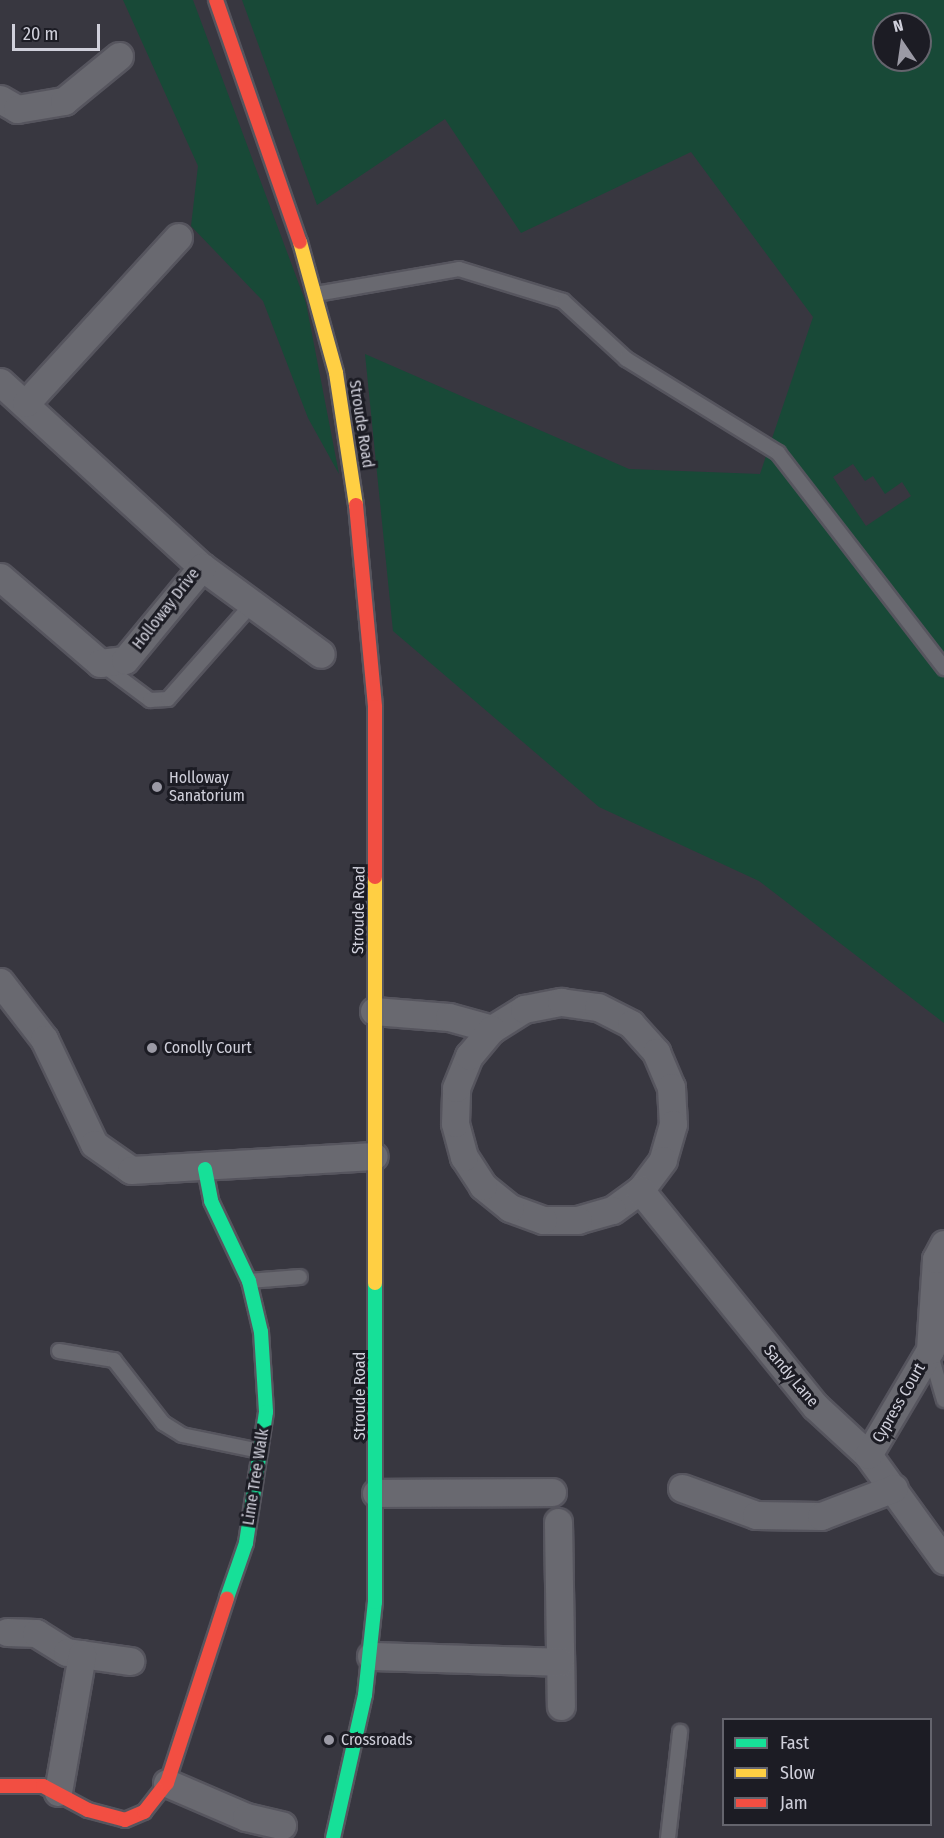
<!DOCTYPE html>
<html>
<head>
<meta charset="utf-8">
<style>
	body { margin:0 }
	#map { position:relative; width:944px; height:1838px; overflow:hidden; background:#383740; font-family:"Fira Sans Condensed",sans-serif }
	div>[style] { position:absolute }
	.green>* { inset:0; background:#184937 }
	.roads { filter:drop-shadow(2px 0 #56555e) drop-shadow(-2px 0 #56555e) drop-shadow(0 2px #56555e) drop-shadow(0 -2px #56555e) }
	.lane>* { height:14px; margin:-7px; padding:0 7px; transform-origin:7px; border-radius:7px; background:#696970 }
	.street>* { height:27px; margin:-13.5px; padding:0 13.5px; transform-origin:13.5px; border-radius:13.5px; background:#696970 }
	.fast>* { height:14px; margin:-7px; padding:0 7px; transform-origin:7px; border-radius:7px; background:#16e098 }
	.slow>* { height:14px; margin:-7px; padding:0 7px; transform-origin:7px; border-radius:7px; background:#ffcf43 }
	.jam>* { height:14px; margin:-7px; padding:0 7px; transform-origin:7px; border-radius:7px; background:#f24e42 }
	.dots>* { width:16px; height:16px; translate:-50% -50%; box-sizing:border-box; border:3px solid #1c1c24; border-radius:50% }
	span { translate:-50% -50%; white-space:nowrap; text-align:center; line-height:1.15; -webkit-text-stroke:6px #1c1c24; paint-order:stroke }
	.street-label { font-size:16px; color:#d0d0db }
	.poi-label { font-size:16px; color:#d0d0db }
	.left { translate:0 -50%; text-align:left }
	.legend { position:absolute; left:722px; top:1718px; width:210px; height:108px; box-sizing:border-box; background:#1c1c24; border:2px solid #64646d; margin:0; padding:8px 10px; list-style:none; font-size:18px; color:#d0d0db }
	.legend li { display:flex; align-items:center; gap:12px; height:30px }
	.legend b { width:30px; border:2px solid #64646d }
	.north { position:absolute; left:872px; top:12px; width:60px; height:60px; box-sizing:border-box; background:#1c1c24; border:2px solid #64646d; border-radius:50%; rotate:347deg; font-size:16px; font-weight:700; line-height:24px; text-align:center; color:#d0d0db }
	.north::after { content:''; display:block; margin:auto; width:21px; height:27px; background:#9b9aa5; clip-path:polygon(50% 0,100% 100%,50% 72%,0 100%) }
	.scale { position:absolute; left:12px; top:24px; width:88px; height:27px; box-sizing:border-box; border:3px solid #d0d0db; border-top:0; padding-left:8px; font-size:18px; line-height:21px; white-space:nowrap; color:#d0d0db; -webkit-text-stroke:4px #1c1c24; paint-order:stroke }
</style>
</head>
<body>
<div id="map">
	<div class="green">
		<div style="clip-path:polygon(123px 0,193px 0,306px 303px,339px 474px,308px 418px,263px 301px,191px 226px,198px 166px)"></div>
		<div style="clip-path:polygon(evenodd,242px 0,944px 0,944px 1023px,759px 881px,599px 807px,393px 631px,365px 354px,629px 469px,760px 474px,813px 317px,691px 152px,521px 233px,445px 119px,317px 205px,242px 0,884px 24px,920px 24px,920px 60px,884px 60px,884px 24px,242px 0,853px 464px,865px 481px,873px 476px,885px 494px,902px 482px,911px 496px,866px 526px,833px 477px,853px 464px)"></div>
	</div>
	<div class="roads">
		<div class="lane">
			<div style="left:316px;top:294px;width:145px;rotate:-9.9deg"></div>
			<div style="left:459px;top:269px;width:109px;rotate:17.1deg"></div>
			<div style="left:563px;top:301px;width:86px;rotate:42.6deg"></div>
			<div style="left:626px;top:359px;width:179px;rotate:31.7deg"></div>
			<div style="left:778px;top:453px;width:272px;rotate:52.3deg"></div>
			<div style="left:103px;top:665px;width:59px;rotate:36.7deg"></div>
			<div style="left:150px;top:700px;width:18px;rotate:-3deg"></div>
			<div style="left:168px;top:699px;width:128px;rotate:-48.5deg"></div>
			<div style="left:249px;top:1281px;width:51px;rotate:-4.5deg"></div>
			<div style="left:59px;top:1351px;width:56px;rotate:9.3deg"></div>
			<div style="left:114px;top:1360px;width:80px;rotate:52.1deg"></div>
			<div style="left:163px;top:1423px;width:22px;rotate:32deg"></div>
			<div style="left:182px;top:1435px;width:80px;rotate:11.6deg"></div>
			<div style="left:930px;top:1352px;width:50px;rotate:73.7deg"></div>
			<div style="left:668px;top:1838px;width:107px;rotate:-83.5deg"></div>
		</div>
		<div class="street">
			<div style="left:0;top:99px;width:20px;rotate:30deg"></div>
			<div style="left:17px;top:109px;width:48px;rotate:-9.7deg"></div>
			<div style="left:64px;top:101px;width:71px;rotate:-39.3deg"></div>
			<div style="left:0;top:382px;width:274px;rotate:42.5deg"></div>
			<div style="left:202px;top:567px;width:147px;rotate:36.2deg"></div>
			<div style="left:26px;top:403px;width:225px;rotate:-47.5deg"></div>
			<div style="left:0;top:577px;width:132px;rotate:40.7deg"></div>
			<div style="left:100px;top:663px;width:25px;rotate:-7deg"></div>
			<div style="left:125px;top:660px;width:121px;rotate:-50.4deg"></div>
			<div style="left:0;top:982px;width:72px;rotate:52.3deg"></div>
			<div style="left:44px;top:1039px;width:116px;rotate:64.5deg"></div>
			<div style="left:94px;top:1144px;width:45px;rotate:35.1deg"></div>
			<div style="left:131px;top:1170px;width:243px;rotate:-3.3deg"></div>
			<div style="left:374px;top:1011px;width:75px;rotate:4.6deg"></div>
			<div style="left:449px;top:1017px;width:45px;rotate:15.6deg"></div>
			<div style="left:492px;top:1029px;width:38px;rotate:-32deg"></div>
			<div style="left:524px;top:1009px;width:38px;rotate:-11deg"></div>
			<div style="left:561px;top:1002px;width:37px;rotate:8deg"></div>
			<div style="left:598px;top:1007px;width:37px;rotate:27deg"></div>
			<div style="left:631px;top:1024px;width:38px;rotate:48deg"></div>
			<div style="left:656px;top:1052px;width:38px;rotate:67deg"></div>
			<div style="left:671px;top:1087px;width:37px;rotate:87deg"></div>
			<div style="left:673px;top:1124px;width:37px;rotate:106deg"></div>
			<div style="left:663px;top:1160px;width:38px;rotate:127deg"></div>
			<div style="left:640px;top:1190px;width:34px;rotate:144deg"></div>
			<div style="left:612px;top:1210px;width:35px;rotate:164deg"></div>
			<div style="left:578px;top:1220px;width:35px;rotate:180deg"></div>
			<div style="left:543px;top:1220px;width:35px;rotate:-160deg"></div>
			<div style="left:510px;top:1208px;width:35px;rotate:-141deg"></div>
			<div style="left:483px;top:1186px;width:35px;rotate:-123deg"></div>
			<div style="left:464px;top:1157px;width:35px;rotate:-105deg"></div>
			<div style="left:455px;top:1123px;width:35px;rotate:-88deg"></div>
			<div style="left:456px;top:1088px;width:35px;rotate:-68deg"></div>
			<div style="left:469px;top:1056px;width:35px;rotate:-50deg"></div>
			<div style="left:640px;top:1190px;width:278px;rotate:51deg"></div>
			<div style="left:815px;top:1406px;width:72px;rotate:42.8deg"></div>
			<div style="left:868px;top:1455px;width:130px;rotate:54.1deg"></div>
			<div style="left:868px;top:1455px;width:122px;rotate:-59.4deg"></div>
			<div style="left:930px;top:1350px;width:91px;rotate:-86.2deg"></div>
			<div style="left:936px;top:1259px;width:17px;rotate:-62deg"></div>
			<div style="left:682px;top:1488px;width:79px;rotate:20deg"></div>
			<div style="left:756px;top:1515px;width:65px;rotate:0.9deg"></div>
			<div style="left:821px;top:1516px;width:78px;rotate:-21deg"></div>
			<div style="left:376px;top:1493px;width:176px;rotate:-0.3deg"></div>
			<div style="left:558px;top:1522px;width:184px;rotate:89.1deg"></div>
			<div style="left:7px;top:1632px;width:29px;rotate:2deg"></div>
			<div style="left:36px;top:1633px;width:36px;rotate:32deg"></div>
			<div style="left:67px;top:1652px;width:64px;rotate:8.1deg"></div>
			<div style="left:371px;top:1656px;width:189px;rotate:1.8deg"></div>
			<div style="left:167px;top:1783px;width:86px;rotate:23.3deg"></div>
			<div style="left:246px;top:1817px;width:37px;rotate:13deg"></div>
			<div style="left:58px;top:1792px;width:140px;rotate:-80.1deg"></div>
		</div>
		<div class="fast">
			<div style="left:205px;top:1169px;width:33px;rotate:79deg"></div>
			<div style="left:211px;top:1201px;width:89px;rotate:64.6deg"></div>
			<div style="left:249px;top:1281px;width:52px;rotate:76.8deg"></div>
			<div style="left:261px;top:1332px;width:80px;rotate:86.4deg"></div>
			<div style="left:266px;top:1412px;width:133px;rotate:98.7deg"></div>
			<div style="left:246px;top:1543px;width:58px;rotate:109.1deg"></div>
			<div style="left:333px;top:1838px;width:147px;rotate:-77.4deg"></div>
			<div style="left:365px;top:1695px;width:94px;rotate:-83.9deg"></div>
			<div style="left:375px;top:1602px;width:319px;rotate:-90deg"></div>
		</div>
		<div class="slow">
			<div style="left:300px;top:242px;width:136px;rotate:74.6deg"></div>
			<div style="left:336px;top:373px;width:134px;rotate:81.4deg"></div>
			<div style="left:375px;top:877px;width:406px;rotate:90deg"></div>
		</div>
		<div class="jam">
			<div style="left:216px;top:0;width:256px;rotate:70.9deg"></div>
			<div style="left:356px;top:505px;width:203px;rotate:84.6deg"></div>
			<div style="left:375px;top:707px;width:170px;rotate:90deg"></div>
			<div style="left:0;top:1786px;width:43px"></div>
			<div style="left:43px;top:1786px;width:51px;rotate:28.1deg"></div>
			<div style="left:88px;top:1810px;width:38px;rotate:15deg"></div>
			<div style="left:125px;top:1820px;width:21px;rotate:-23deg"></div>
			<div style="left:144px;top:1812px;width:37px;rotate:-52deg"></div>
			<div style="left:167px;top:1783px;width:194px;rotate:-72deg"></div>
		</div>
	</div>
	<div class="dots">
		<div style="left:157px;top:787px;background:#9b9aa5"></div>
		<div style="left:152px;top:1048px;background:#9b9aa5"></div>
		<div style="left:329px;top:1740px;background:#9b9aa5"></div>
	</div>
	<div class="street-label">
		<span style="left:361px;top:424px;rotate:81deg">Stroude Road</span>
		<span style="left:166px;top:609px;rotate:-52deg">Holloway Drive</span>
		<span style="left:359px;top:910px;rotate:-89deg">Stroude Road</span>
		<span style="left:791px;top:1376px;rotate:50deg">Sandy Lane</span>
		<span style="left:360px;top:1396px;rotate:-90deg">Stroude Road</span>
		<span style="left:899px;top:1403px;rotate:-60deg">Cypress Court</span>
		<span style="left:256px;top:1477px;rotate:-81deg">Lime Tree Walk</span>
	</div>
	<div class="poi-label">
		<span class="left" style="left:169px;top:787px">Holloway<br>Sanatorium</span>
		<span class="left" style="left:164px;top:1048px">Conolly Court</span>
		<span class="left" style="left:341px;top:1740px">Crossroads</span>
	</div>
	<ul class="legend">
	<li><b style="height:8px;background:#16e098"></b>Fast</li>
	<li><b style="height:8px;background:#ffcf43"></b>Slow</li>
	<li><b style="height:8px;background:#f24e42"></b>Jam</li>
	</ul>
	<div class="north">N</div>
	<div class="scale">20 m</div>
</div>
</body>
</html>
